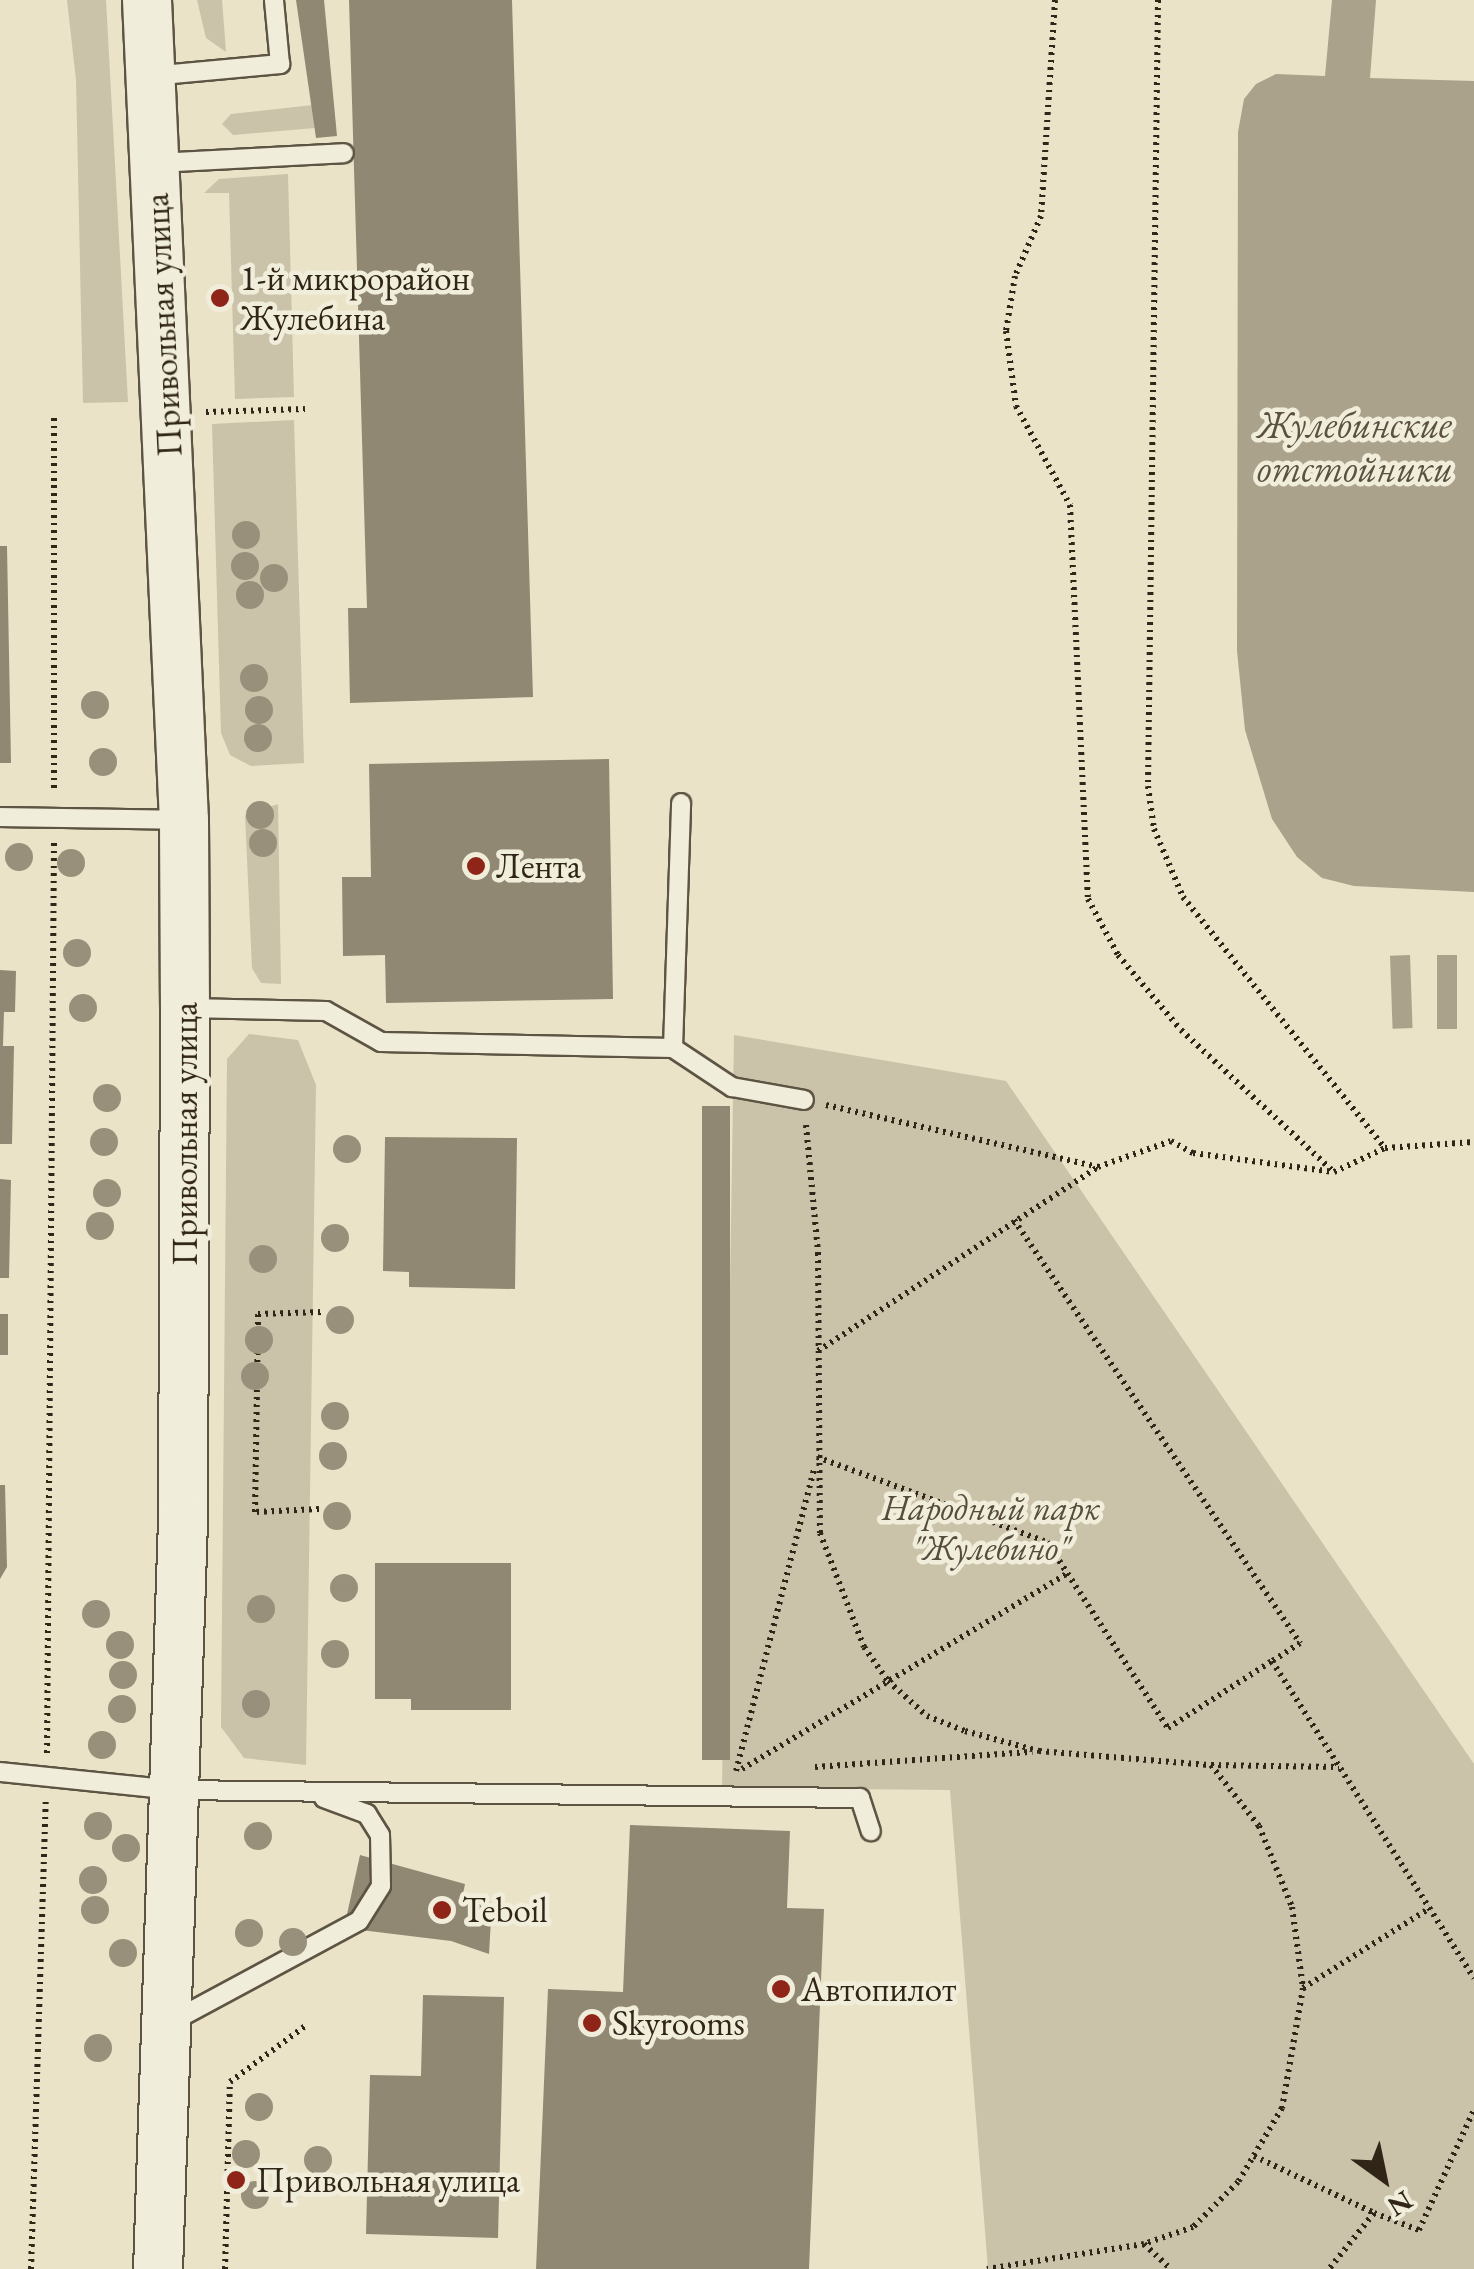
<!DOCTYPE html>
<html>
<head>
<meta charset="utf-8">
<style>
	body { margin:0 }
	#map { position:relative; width:1474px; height:2269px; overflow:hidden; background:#eae3c7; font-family:"EB Garamond",serif }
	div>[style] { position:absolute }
	.green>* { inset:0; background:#cac3a9 }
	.water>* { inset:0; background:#aba28b; transform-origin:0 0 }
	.building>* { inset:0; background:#918873; transform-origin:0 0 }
	.path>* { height:6px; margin-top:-3px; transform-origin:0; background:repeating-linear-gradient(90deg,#302517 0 2.5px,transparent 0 7.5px) }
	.roads { filter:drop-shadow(2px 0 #5e5443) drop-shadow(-2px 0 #5e5443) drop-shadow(0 2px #5e5443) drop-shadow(0 -2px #5e5443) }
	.lane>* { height:18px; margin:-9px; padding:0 9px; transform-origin:9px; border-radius:9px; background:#f1eddb }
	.secondary>* { height:48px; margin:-24px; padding:0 24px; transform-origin:24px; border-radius:24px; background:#f1eddb }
	.trees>* { width:28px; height:28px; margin:-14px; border-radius:50%; background:#99907b }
	.dots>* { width:28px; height:28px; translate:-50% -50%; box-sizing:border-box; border:5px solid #f1eddb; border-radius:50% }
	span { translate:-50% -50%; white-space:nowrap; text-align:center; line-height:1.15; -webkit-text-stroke:9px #f1eddb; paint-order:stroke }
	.poi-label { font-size:35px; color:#302517 }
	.left { translate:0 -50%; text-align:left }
	.street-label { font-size:35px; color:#302517 }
	.park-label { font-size:35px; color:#564c3c; font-style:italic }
	.water-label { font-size:38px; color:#5b5140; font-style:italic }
	.north { position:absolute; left:1334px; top:2129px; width:100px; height:100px; -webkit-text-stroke:8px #f1eddb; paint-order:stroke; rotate:147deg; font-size:28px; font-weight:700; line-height:40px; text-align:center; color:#302517 }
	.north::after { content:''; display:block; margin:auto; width:35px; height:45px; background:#302517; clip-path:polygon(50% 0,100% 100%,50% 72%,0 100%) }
</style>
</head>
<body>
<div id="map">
	<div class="green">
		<div style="clip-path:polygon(67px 0,106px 0,128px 402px,83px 403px,76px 80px)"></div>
		<div style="clip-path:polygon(197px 0,222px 0,226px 52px,206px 38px)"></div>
		<div style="clip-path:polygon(313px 105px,315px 128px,233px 135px,222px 124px,231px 114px)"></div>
		<div style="clip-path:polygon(288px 174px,294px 397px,235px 399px,229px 193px,204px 193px,219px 179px)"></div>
		<div style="clip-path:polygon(294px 420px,304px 763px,251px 766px,230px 755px,221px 733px,212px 424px)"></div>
		<div style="clip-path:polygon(278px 804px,281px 984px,261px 983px,252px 968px,245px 815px)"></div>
		<div style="clip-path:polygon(249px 1034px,298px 1040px,316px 1085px,306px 1765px,244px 1758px,221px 1727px,227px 1059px)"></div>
		<div style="clip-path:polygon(734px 1035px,1006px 1081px,1474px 1764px,1474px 2269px,988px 2269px,950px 1790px,722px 1788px)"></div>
	</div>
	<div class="water">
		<div style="clip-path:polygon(1332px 0,1376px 0,1370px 78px,1474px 81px,1474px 892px,1354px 886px,1322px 878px,1297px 857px,1272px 819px,1245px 730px,1237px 651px,1238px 132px,1244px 99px,1256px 84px,1276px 74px,1325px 76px)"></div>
		<div style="left:1410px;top:955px;width:73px;height:20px;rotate:88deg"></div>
		<div style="left:1437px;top:955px;width:20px;height:74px"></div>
	</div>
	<div class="building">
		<div style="clip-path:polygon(296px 0,324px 0,337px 136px,316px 138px)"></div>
		<div style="clip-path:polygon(349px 0,512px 0,533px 697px,350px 703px,348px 608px,367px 608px)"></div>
		<div style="clip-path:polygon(0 546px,7px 546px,11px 763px,0 763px)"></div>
		<div style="clip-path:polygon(609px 759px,613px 999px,386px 1003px,385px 955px,343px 956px,342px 877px,371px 877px,369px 764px)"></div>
		<div style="clip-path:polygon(0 970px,16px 971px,15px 1012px,4px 1012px,3px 1046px,14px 1046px,12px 1144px,0 1144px)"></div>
		<div style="left:702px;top:1106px;width:28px;height:654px"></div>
		<div style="clip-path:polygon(385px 1137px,517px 1138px,515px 1289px,409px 1287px,409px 1272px,383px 1271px)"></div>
		<div style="clip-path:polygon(0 1179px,11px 1180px,9px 1278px,0 1278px)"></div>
		<div style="left:0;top:1314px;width:8px;height:41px"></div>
		<div style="clip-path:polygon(0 1485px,5px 1485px,7px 1567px,0 1579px)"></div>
		<div style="clip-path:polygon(375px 1563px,511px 1563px,511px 1710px,411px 1710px,411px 1699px,375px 1699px)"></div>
		<div style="clip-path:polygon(630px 1825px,790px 1831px,787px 1908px,824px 1909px,809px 2269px,536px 2269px,548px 1989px,623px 1992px)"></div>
		<div style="clip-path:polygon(360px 1855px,465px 1884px,463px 1894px,492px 1903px,489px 1954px,451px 1941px,344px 1928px)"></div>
		<div style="clip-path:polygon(423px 1995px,504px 1997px,498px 2238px,366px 2234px,370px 2075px,421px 2076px)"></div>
	</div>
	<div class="path">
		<div style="left:1055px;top:0;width:216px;rotate:93.7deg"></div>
		<div style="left:1041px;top:216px;width:65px;rotate:113.4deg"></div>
		<div style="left:1015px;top:276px;width:56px;rotate:99.3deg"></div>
		<div style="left:1006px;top:331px;width:76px;rotate:82.4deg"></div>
		<div style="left:1016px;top:406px;width:113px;rotate:61.4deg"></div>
		<div style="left:1070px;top:505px;width:394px;rotate:87.4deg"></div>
		<div style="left:1088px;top:899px;width:64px;rotate:61.8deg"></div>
		<div style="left:1118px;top:955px;width:98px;rotate:50deg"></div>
		<div style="left:1181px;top:1030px;width:209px;rotate:42.9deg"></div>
		<div style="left:1158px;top:0;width:786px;rotate:90.73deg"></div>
		<div style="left:1148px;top:786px;width:43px;rotate:82.1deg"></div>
		<div style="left:1154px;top:829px;width:74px;rotate:66.9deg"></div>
		<div style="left:1183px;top:897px;width:322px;rotate:51.2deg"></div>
		<div style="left:206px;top:412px;width:99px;rotate:-1.7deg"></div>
		<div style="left:54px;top:418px;width:375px;rotate:90deg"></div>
		<div style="left:826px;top:1105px;width:279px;rotate:12.8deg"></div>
		<div style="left:806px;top:1125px;width:129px;rotate:84.6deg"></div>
		<div style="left:818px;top:1253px;width:280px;rotate:89.6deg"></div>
		<div style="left:820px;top:1533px;width:122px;rotate:68.9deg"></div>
		<div style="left:864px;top:1647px;width:42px;rotate:54.8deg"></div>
		<div style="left:888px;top:1681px;width:52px;rotate:41.9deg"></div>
		<div style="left:927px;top:1716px;width:41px;rotate:21.5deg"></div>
		<div style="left:965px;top:1731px;width:77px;rotate:15.1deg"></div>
		<div style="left:1039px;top:1751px;width:173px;rotate:4.7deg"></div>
		<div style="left:1211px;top:1765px;width:78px;rotate:51.8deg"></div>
		<div style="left:1259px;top:1826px;width:87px;rotate:67.8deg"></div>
		<div style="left:1292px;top:1907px;width:82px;rotate:82.3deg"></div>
		<div style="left:1303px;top:1988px;width:122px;rotate:99.9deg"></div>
		<div style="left:1282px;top:2108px;width:86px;rotate:120.7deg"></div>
		<div style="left:1238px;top:2182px;width:64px;rotate:135deg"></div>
		<div style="left:1193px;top:2227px;width:52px;rotate:160.9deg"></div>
		<div style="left:1144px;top:2244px;width:159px;rotate:171deg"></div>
		<div style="left:1014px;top:1220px;width:511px;rotate:55.94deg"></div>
		<div style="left:1300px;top:1643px;width:33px;rotate:147deg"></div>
		<div style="left:818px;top:1351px;width:335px;rotate:-33.3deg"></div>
		<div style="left:1098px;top:1167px;width:77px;rotate:-19.6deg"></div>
		<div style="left:1171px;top:1141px;width:25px;rotate:29deg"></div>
		<div style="left:1193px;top:1153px;width:142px;rotate:7.7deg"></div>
		<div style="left:1334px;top:1172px;width:56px;rotate:-25.2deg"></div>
		<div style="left:1385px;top:1148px;width:89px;rotate:-3.9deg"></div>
		<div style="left:817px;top:1457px;width:245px;rotate:20.3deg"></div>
		<div style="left:1047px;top:1542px;width:222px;rotate:57deg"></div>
		<div style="left:1168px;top:1728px;width:124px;rotate:-32.8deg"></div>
		<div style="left:1272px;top:1661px;width:376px;rotate:57.5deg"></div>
		<div style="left:319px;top:1509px;width:64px;rotate:177.3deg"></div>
		<div style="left:255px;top:1512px;width:198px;rotate:-89.1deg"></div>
		<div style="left:258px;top:1314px;width:64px;rotate:-1.8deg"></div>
		<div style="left:47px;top:1753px;width:912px;rotate:-89.56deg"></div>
		<div style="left:1211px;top:1765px;width:128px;rotate:0.9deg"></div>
		<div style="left:815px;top:1767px;width:218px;rotate:-4deg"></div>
		<div style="left:742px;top:1769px;width:379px;rotate:-31deg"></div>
		<div style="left:736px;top:1771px;width:312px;rotate:-75.5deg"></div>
		<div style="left:1303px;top:1988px;width:150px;rotate:-32.2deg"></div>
		<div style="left:1254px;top:2156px;width:133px;rotate:25.4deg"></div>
		<div style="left:1374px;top:2213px;width:72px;rotate:128.8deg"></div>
		<div style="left:1374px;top:2213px;width:48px;rotate:20.7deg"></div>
		<div style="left:1419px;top:2230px;width:132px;rotate:-65.4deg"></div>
		<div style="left:1144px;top:2244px;width:37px;rotate:43deg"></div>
		<div style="left:31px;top:2269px;width:469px;rotate:-88.2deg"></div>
		<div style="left:225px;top:2269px;width:187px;rotate:-88.5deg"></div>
		<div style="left:230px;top:2082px;width:94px;rotate:-36.7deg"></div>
	</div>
	<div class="roads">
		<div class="lane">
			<div style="left:151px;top:76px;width:130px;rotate:-5.3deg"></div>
			<div style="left:280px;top:64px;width:64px;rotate:-95.4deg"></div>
			<div style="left:156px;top:163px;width:188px;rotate:-3deg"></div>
			<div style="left:0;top:817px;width:184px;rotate:0.9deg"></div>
			<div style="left:187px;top:1008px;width:139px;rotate:1.2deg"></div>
			<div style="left:326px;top:1011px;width:63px;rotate:29.4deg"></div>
			<div style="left:381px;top:1042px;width:292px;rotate:1.2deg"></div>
			<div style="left:673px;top:1048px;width:71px;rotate:33.5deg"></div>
			<div style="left:732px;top:1087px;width:73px;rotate:10.2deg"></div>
			<div style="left:673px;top:1048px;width:245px;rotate:-88.1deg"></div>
			<div style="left:0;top:1772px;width:176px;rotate:5.9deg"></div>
			<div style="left:175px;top:1790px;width:685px;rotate:0.67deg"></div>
			<div style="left:860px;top:1798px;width:35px;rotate:72deg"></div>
			<div style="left:173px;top:2021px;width:211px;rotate:-28.3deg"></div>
			<div style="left:359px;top:1921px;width:41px;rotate:-57.8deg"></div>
			<div style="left:381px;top:1886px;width:51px;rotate:-91.1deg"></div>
			<div style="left:380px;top:1835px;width:25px;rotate:-122deg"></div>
			<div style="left:367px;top:1814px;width:46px;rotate:-159.6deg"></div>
		</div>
		<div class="secondary">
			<div style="left:147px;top:0;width:821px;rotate:87.42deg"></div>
			<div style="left:184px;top:820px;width:188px;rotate:89.7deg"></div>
			<div style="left:185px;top:1008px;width:513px;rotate:90.22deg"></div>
			<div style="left:183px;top:1521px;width:748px;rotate:91.91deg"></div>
		</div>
	</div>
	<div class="trees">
		<div style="left:246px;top:535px"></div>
		<div style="left:245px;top:566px"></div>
		<div style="left:274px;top:578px"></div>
		<div style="left:250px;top:595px"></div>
		<div style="left:254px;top:678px"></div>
		<div style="left:95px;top:705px"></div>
		<div style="left:259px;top:710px"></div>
		<div style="left:258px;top:738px"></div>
		<div style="left:103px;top:762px"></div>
		<div style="left:260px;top:815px"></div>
		<div style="left:263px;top:843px"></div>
		<div style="left:19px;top:857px"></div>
		<div style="left:71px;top:863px"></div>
		<div style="left:77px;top:953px"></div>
		<div style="left:83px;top:1008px"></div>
		<div style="left:107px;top:1098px"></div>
		<div style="left:104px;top:1142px"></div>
		<div style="left:347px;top:1149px"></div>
		<div style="left:107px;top:1193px"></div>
		<div style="left:100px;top:1226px"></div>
		<div style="left:335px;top:1238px"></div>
		<div style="left:263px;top:1259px"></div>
		<div style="left:340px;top:1320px"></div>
		<div style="left:259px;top:1340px"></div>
		<div style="left:255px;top:1376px"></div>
		<div style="left:335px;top:1416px"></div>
		<div style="left:333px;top:1456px"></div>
		<div style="left:337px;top:1516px"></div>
		<div style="left:344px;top:1588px"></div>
		<div style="left:261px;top:1609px"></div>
		<div style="left:96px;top:1614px"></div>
		<div style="left:120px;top:1645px"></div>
		<div style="left:335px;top:1654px"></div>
		<div style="left:123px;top:1675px"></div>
		<div style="left:256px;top:1704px"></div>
		<div style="left:122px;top:1709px"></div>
		<div style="left:102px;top:1745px"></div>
		<div style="left:98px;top:1826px"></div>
		<div style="left:258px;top:1836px"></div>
		<div style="left:126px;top:1848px"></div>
		<div style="left:93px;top:1880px"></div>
		<div style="left:95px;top:1910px"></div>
		<div style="left:249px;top:1933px"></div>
		<div style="left:293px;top:1942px"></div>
		<div style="left:123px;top:1953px"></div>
		<div style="left:98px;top:2048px"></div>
		<div style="left:259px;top:2107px"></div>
		<div style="left:246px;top:2154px"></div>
		<div style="left:318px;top:2160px"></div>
		<div style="left:255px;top:2195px"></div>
	</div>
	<div class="dots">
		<div style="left:220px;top:298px;background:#8f2418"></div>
		<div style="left:476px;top:866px;background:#8f2418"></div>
		<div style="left:442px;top:1910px;background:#8f2418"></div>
		<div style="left:781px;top:1989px;background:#8f2418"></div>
		<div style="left:592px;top:2023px;background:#8f2418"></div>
		<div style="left:236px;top:2180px;background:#8f2418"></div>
	</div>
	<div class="poi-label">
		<span class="left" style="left:240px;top:298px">1-й микрорайон<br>Жулебина</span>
		<span class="left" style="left:496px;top:866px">Лента</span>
		<span class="left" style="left:462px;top:1910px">Teboil</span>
		<span class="left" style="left:801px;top:1989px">Автопилот</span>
		<span class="left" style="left:612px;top:2023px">Skyrooms</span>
		<span class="left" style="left:256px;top:2180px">Привольная улица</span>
	</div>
	<div class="street-label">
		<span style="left:163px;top:325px;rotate:-93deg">Привольная улица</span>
		<span style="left:185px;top:1134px;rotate:-90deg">Привольная улица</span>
	</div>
	<div class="park-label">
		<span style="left:991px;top:1528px">Народный парк<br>"Жулебино"</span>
	</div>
	<div class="water-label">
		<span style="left:1355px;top:446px">Жулебинские<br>отстойники</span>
	</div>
	<div class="north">N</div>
</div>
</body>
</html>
